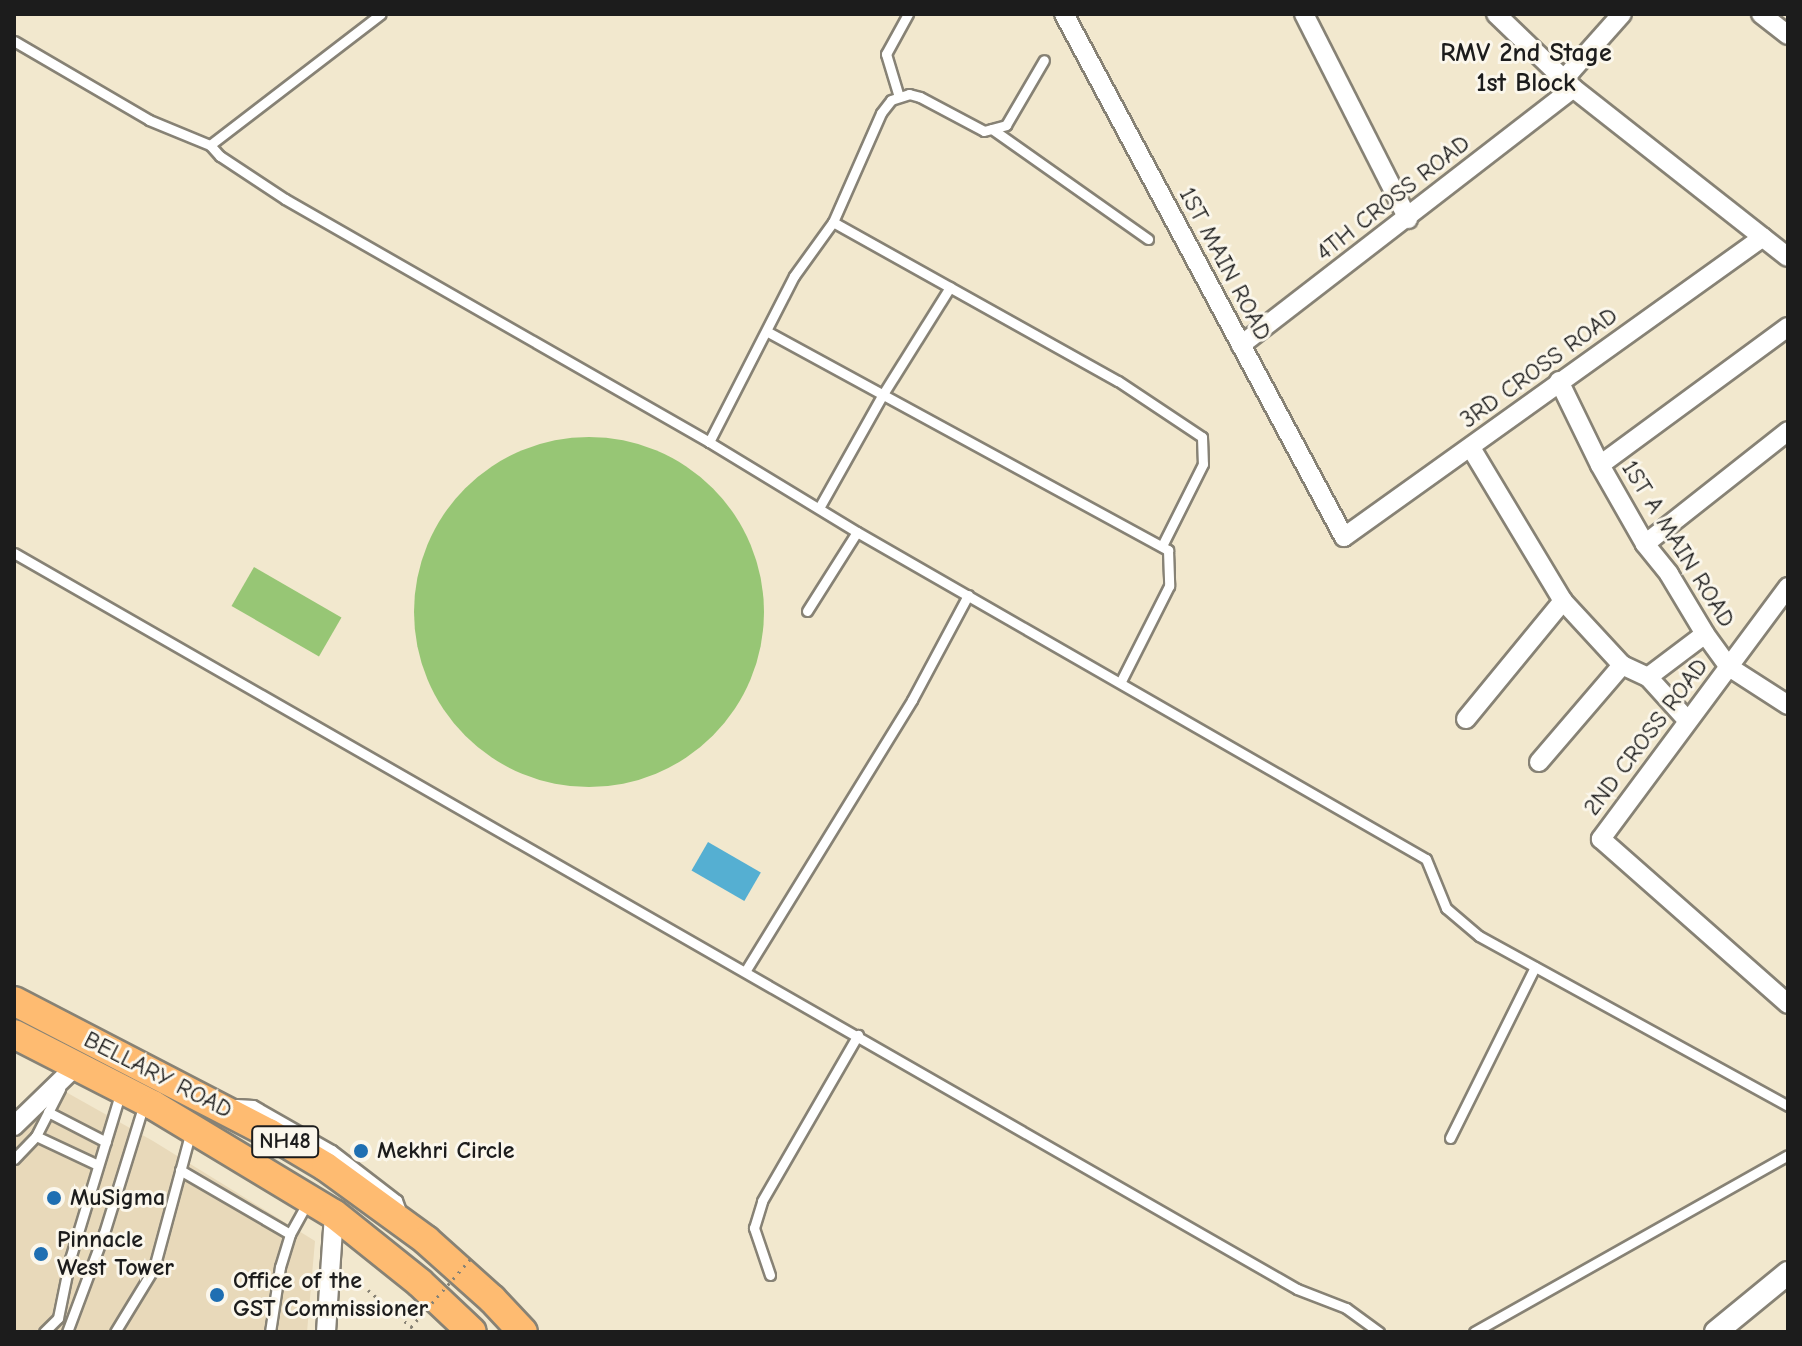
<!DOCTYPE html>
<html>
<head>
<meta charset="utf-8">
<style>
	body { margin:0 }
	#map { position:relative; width:1802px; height:1346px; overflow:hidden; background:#f2e8ce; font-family:"Comic Neue",sans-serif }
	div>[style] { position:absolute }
	.built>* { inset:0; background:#e8d9ba }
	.green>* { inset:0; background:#97c675; transform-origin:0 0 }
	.round { border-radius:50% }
	.water>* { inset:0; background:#55afd2; transform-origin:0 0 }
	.path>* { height:3px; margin-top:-1.5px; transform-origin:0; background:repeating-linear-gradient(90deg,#878275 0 2px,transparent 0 8px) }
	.roads { filter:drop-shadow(2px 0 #878275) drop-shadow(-2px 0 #878275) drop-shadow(0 2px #878275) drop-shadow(0 -2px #878275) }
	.service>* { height:9px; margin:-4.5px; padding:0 4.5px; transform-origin:4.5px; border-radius:4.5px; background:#fff }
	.minor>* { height:18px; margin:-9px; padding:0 9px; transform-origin:9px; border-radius:9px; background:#fff }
	.tertiary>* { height:22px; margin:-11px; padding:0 11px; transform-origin:11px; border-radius:11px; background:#fff }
	.trunk>* { height:28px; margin:-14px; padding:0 14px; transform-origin:14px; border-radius:14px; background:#febb71 }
	.path-bridge>* { height:3px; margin-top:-1.5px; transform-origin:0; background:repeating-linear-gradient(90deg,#878275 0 2px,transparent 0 8px) }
	.dots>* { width:22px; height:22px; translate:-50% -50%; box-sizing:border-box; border:4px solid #fbf7ec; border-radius:50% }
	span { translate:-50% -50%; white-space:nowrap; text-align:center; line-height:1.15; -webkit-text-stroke:6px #fbf7ec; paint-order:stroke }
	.shield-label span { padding:2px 6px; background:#fbf7ec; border:2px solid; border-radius:6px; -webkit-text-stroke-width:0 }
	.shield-label { font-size:22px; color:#1c1c1c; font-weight:700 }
	.street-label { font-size:24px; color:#1c1c1c }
	.poi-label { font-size:24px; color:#1c1c1c; font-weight:700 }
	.left { translate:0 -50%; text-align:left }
	.neighbourhood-label { font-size:26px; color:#1c1c1c; font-weight:700 }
	.frame { position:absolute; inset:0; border:16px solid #1c1c1c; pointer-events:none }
</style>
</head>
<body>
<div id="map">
	<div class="built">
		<div style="clip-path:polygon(57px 1087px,153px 1141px,315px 1241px,307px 1332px,14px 1332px,14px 1130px)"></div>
	</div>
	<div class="green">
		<div class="round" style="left:414px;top:437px;width:350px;height:350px"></div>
		<div style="left:254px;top:567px;width:101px;height:45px;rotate:30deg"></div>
	</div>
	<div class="water">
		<div style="left:708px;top:842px;width:61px;height:33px;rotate:30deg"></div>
	</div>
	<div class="path">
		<div style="left:368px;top:1290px;width:63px;rotate:40.5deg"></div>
	</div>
	<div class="roads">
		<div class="service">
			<div style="left:14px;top:41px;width:156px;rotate:30.3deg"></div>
			<div style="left:149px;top:120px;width:66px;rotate:22.3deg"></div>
			<div style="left:210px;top:145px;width:15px;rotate:48deg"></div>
			<div style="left:220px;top:156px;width:78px;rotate:33.5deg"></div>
			<div style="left:285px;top:199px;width:489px;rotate:29.8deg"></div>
			<div style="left:709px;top:442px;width:186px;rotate:-62.9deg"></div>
			<div style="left:794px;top:276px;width:67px;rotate:-54.2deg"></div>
			<div style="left:833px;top:222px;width:119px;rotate:-66.2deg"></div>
			<div style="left:881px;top:113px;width:16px;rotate:-52deg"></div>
			<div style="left:891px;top:100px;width:19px;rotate:-18deg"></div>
			<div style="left:909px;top:94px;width:11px;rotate:15deg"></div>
			<div style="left:920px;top:97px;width:72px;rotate:28deg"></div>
			<div style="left:984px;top:131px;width:23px;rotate:-15deg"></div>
			<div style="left:1006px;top:125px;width:75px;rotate:-59.7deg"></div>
			<div style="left:899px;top:97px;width:45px;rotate:-106.8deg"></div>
			<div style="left:886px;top:54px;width:46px;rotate:-61.2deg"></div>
			<div style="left:992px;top:129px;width:191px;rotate:35.2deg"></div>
			<div style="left:210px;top:145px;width:215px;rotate:-37.5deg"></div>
			<div style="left:833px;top:222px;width:326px;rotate:29.2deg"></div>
			<div style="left:1118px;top:381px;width:101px;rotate:33.7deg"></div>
			<div style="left:1202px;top:437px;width:27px;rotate:88deg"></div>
			<div style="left:1203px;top:464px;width:92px;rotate:116.6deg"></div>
			<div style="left:768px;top:332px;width:456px;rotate:28.6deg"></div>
			<div style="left:1168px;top:550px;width:36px;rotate:88deg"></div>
			<div style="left:1169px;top:586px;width:106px;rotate:116.8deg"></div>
			<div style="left:709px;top:442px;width:173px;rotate:31.3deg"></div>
			<div style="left:857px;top:532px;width:656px;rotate:29.89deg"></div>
			<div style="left:1426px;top:859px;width:53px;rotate:67.8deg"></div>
			<div style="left:1446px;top:908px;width:43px;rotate:40.3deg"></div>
			<div style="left:1479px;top:936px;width:353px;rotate:28.8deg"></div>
			<div style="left:819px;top:508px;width:131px;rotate:-60.7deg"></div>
			<div style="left:883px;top:394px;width:126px;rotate:-57.9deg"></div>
			<div style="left:14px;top:553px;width:1479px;rotate:29.84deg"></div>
			<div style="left:1297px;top:1289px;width:53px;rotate:21.2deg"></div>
			<div style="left:1346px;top:1308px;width:41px;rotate:36deg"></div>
			<div style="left:807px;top:611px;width:93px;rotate:-57.7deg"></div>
			<div style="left:746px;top:970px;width:317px;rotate:-58.4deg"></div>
			<div style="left:912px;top:700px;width:119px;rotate:-61.9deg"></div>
			<div style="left:236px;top:1104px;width:17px;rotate:3deg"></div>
			<div style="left:253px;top:1105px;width:91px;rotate:29.7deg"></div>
			<div style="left:332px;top:1150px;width:82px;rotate:37.6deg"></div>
			<div style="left:397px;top:1200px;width:15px;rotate:70deg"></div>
			<div style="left:48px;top:1112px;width:65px;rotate:27.3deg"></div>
			<div style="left:36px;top:1136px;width:68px;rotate:25.1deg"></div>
			<div style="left:1450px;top:1138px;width:191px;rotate:-63.6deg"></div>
			<div style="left:14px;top:1159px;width:32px;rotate:-46deg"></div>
			<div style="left:36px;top:1136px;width:53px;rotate:-62.9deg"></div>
			<div style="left:180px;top:1170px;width:127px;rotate:30.2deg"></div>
			<div style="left:290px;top:1234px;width:37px;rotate:-61deg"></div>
			<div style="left:770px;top:1275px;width:50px;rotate:-108.8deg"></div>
			<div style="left:754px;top:1228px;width:28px;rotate:-73deg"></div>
			<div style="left:762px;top:1201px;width:192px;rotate:-60deg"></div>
			<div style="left:44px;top:1332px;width:20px;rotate:-45deg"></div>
			<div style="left:58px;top:1318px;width:60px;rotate:-78.5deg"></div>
			<div style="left:70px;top:1259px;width:172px;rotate:-73.1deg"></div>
			<div style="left:67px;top:1332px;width:106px;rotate:-69.5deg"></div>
			<div style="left:104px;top:1233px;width:135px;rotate:-72.8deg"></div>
			<div style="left:115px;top:1332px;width:75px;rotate:-58.6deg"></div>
			<div style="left:154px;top:1268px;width:142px;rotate:-74.9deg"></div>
			<div style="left:270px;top:1332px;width:66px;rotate:-81.3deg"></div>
			<div style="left:280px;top:1267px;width:34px;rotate:-73deg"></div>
			<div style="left:1474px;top:1332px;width:360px;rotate:-29.4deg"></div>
		</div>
		<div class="minor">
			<div style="left:1064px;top:14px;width:593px;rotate:61.84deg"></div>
			<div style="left:1344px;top:537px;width:515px;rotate:-35.6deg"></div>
			<div style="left:1304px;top:14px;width:230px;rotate:63.1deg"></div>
			<div style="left:1496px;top:14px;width:107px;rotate:43.9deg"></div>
			<div style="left:1573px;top:88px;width:273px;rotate:38.2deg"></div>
			<div style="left:1761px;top:14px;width:34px;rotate:38deg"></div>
			<div style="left:1564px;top:79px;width:87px;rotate:-48.3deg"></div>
			<div style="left:1241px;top:345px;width:420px;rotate:-37.7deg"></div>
			<div style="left:1559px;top:381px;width:93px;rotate:64deg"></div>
			<div style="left:1600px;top:465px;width:91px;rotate:60.3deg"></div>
			<div style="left:1645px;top:544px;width:38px;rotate:51deg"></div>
			<div style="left:1669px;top:574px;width:70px;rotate:59deg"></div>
			<div style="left:1705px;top:634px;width:41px;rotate:54deg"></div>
			<div style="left:1729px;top:667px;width:70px;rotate:32.8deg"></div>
			<div style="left:1471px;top:448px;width:179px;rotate:59deg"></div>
			<div style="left:1563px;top:601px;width:87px;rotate:47.3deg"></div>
			<div style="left:1622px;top:665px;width:29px;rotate:25deg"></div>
			<div style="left:1648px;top:677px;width:59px;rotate:47.7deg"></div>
			<div style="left:1600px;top:465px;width:233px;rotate:-36.3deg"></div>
			<div style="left:1645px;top:544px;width:182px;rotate:-38.3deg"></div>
			<div style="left:1788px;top:587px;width:314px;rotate:126.6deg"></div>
			<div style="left:1601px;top:839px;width:249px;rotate:41.4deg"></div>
			<div style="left:1648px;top:677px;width:71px;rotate:-37deg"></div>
			<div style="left:1466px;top:719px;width:153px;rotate:-50.6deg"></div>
			<div style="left:1539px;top:762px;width:128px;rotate:-49.4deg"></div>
			<div style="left:14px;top:1126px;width:88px;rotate:-44.1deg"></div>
			<div style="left:326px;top:1332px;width:118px;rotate:-86.1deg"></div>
		</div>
		<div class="tertiary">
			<div style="left:1716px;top:1332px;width:93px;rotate:-39.3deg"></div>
		</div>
		<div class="trunk">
			<div style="left:14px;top:1001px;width:287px;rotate:27.4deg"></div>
			<div style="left:269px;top:1133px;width:66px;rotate:30.8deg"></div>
			<div style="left:326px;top:1167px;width:124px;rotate:36.1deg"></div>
			<div style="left:426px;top:1240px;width:89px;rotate:41.8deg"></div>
			<div style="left:492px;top:1299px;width:45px;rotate:46.8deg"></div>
			<div style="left:14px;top:1034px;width:156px;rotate:27.1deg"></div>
			<div style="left:153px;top:1105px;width:211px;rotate:31.1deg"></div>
			<div style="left:334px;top:1214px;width:110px;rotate:38.7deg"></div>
			<div style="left:420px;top:1283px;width:71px;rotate:43.3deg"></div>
		</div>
	</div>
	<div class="path-bridge">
		<div style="left:411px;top:1327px;width:94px;rotate:-48.9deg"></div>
	</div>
	<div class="dots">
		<div style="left:361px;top:1151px;background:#1f6fb2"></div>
		<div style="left:54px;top:1198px;background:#1f6fb2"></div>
		<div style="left:41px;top:1254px;background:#1f6fb2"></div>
		<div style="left:217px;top:1295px;background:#1f6fb2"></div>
	</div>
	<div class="shield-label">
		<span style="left:285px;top:1142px">NH48</span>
	</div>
	<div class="street-label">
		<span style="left:1393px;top:198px;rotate:-38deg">4TH CROSS ROAD</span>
		<span style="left:1225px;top:264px;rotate:62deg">1ST MAIN ROAD</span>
		<span style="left:1539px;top:368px;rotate:-36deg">3RD CROSS ROAD</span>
		<span style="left:1678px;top:544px;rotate:58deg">1ST A MAIN ROAD</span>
		<span style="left:1646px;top:737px;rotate:-53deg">2ND CROSS ROAD</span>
		<span style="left:158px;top:1075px;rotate:27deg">BELLARY ROAD</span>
	</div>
	<div class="poi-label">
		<span class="left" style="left:377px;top:1151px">Mekhri Circle</span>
		<span class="left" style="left:70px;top:1198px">MuSigma</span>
		<span class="left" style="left:57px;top:1254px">Pinnacle<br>West Tower</span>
		<span class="left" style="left:233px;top:1295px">Office of the<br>GST Commissioner</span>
	</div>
	<div class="neighbourhood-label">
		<span style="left:1526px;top:69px">RMV 2nd Stage<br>1st Block</span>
	</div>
	<div class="frame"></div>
</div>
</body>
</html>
